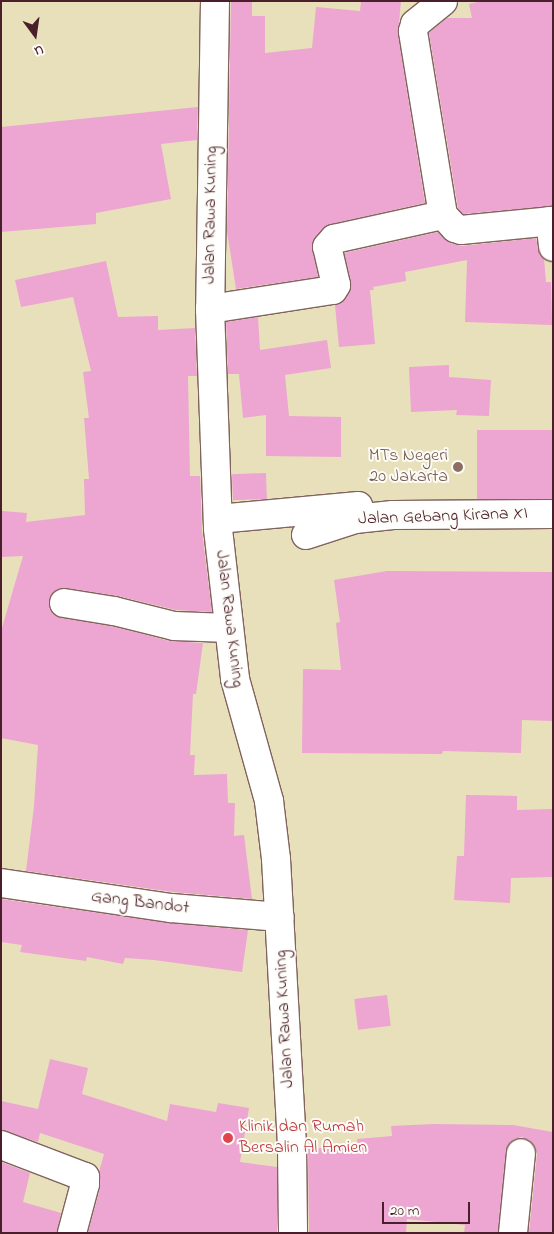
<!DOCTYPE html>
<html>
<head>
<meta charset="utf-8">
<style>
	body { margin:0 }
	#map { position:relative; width:554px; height:1234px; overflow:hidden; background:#e8e0bb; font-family:"Indie Flower",sans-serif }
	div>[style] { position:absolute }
	.building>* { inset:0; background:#eda5d1; transform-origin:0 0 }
	.roads { filter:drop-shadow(1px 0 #81635d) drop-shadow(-1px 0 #81635d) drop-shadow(0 1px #81635d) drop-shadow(0 -1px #81635d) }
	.minor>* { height:28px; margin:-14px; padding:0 14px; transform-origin:14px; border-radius:14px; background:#fff }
	.tertiary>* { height:28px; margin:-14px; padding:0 14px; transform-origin:14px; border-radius:14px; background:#fff }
	.dots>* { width:14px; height:14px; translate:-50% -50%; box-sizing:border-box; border:2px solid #fdfcf7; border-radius:50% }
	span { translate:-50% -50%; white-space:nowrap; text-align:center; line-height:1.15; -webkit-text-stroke:4px #fdfcf7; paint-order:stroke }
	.street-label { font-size:18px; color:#4a1f2b }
	.education-label { font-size:18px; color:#785e54 }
	.right { translate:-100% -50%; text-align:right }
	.health-label { font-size:18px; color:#be3a42 }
	.left { translate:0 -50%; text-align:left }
	.frame { position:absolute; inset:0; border:2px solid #4a1f2b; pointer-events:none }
	.north { position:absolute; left:10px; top:10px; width:50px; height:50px; -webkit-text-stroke:4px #fdfcf7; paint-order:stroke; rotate:166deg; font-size:14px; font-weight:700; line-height:20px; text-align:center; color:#4a1f2b }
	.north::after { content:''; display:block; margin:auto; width:18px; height:22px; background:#4a1f2b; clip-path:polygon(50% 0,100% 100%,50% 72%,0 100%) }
	.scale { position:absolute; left:382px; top:1202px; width:88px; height:22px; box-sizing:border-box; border:2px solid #4a1f2b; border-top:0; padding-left:6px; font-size:15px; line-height:18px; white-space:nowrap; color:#4a1f2b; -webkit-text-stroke:4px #fdfcf7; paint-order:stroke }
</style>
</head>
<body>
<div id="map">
	<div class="building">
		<div style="clip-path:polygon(231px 1px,252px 1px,252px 16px,265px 16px,265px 53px,312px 48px,316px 7px,360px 11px,361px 1px,401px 1px,398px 34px,425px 203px,331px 224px,323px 228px,312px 244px,318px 277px,236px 289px,227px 231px)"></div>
		<div style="clip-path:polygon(482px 1px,553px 1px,553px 206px,463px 214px,458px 208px,429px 33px,447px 18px,472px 18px,469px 4px)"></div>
		<div style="clip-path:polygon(198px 107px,197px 140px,161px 144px,171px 199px,96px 213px,96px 224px,1px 232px,1px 127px)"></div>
		<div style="clip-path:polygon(438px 232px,450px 243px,462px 246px,536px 238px,538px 249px,544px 259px,546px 282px,551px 282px,552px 325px,465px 322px,467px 260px,405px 272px,406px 281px,373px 287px,374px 290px,370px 290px,375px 344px,339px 347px,335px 305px,346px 298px,351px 282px,344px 253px)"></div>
		<div style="clip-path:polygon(106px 261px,118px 317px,158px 316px,158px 330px,195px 328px,197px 376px,188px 376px,190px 476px,200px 476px,202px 531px,212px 612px,176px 610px,118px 596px,66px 588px,58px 589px,52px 594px,49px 600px,49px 608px,54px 615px,62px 618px,111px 626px,170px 641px,203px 643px,196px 694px,193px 694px,190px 755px,195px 755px,194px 775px,227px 774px,228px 803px,235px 803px,234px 836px,244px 835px,252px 899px,173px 892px,26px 871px,34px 806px,38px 745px,1px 738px,1px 631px,23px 556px,1px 557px,2px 511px,27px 513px,26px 522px,85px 515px,84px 479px,89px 479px,84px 418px,89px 418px,83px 372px,91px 371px,73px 297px,21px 307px,15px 280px)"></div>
		<div style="clip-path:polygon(258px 317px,260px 350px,327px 340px,331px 368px,285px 375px,289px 416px,341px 417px,341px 457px,266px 456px,266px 415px,243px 418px,239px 374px,228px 374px,226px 322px)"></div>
		<div style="clip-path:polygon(449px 365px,449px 377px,491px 380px,489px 416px,456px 415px,457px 410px,411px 412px,409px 367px)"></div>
		<div style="left:477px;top:430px;width:75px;height:69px"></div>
		<div style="left:266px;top:473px;width:26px;height:34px;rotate:88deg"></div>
		<div style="clip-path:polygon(387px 571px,553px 572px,553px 721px,522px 720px,521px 753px,443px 751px,442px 754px,302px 753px,303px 669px,341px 670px,336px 623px,340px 622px,334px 580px)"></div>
		<div style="clip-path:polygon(466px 795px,517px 796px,517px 810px,553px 809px,553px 877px,511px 878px,510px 903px,454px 900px,457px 856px,464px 856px)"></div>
		<div style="clip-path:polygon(1px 899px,169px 923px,248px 930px,242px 972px,154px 960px,125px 958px,123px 964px,87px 957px,86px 961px,20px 952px,22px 945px,1px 942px)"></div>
		<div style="left:387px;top:995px;width:31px;height:33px;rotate:83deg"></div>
		<div style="clip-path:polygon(50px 1059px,88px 1068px,82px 1094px,167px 1121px,170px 1104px,216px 1112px,218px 1103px,249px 1108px,240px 1162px,277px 1167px,277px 1233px,88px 1233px,100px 1188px,99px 1172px,104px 1154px,40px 1133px,38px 1142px,1px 1130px,1px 1101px,38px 1109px)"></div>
		<div style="clip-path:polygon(434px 1124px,513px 1125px,553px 1132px,553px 1233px,529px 1233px,537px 1154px,535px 1147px,530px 1141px,522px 1137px,514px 1139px,509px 1144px,506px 1151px,498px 1233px,464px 1233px,465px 1225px,407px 1219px,406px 1233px,309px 1233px,308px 1149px,358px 1145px,357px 1139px,392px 1136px,391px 1126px)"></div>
		<div style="clip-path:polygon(1px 1162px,30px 1173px,23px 1202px,61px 1213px,57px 1233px,1px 1233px)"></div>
	</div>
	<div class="roads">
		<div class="minor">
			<div style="left:443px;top:215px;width:186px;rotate:-99.3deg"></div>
			<div style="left:413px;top:31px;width:7px;rotate:-74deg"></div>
			<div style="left:415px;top:24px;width:36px;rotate:-39deg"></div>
			<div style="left:550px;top:221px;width:26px;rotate:83deg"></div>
			<div style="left:210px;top:309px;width:124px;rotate:-8.8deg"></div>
			<div style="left:333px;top:290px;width:6px;rotate:-59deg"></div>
			<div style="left:336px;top:285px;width:39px;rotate:-103deg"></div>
			<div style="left:327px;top:247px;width:11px;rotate:-49deg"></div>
			<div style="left:334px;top:239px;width:112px;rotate:-12.4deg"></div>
			<div style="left:443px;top:215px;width:18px;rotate:47deg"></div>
			<div style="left:455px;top:228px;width:6px;rotate:18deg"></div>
			<div style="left:461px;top:230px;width:92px;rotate:-5.6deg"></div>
			<div style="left:218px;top:519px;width:141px;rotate:-5.3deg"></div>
			<div style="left:306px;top:535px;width:52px;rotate:-18.1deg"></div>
			<div style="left:355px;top:519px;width:38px;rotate:-6deg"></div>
			<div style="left:393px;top:515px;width:160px;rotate:-0.4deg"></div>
			<div style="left:64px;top:603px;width:51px;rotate:9.1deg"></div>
			<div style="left:114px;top:611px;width:62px;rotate:14deg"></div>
			<div style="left:174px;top:626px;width:55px;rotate:2.1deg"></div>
			<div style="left:1px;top:883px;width:172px;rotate:8.4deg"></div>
			<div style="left:171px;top:908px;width:109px;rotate:4.7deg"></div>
			<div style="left:1px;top:1145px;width:90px;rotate:20.9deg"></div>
			<div style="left:85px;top:1177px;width:7px;rotate:90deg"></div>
			<div style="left:85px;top:1184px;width:51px;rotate:104.9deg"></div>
			<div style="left:513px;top:1233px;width:80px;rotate:-84.3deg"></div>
		</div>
		<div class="tertiary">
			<div style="left:215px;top:1px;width:308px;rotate:90.9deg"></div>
			<div style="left:210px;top:309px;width:220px;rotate:87.9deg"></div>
			<div style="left:218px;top:529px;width:151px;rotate:83.5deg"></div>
			<div style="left:235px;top:679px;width:127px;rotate:74.4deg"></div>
			<div style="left:269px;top:801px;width:58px;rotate:83.1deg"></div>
			<div style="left:276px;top:859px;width:289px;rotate:86.8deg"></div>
			<div style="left:292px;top:1148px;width:85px;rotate:89.3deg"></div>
		</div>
	</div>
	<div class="dots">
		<div style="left:458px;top:467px;background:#8d6e63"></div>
		<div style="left:228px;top:1138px;background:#e0444e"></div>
	</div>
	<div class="street-label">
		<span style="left:211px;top:215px;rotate:-89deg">Jalan Rawa Kuning</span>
		<span style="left:443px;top:517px;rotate:-2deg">Jalan Gebang Kirana XI</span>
		<span style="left:229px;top:619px;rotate:83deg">Jalan Rawa Kuning</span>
		<span style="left:140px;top:903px;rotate:7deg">Gang Bandot</span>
		<span style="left:285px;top:1019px;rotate:-93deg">Jalan Rawa Kuning</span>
	</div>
	<div class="education-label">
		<span class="right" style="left:448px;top:467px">MTs Negeri<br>20 Jakarta</span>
	</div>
	<div class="health-label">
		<span class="left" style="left:239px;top:1138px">Klinik dan Rumah<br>Bersalin Al Amien</span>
	</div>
	<div class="frame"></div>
	<div class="north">U</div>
	<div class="scale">20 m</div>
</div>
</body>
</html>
